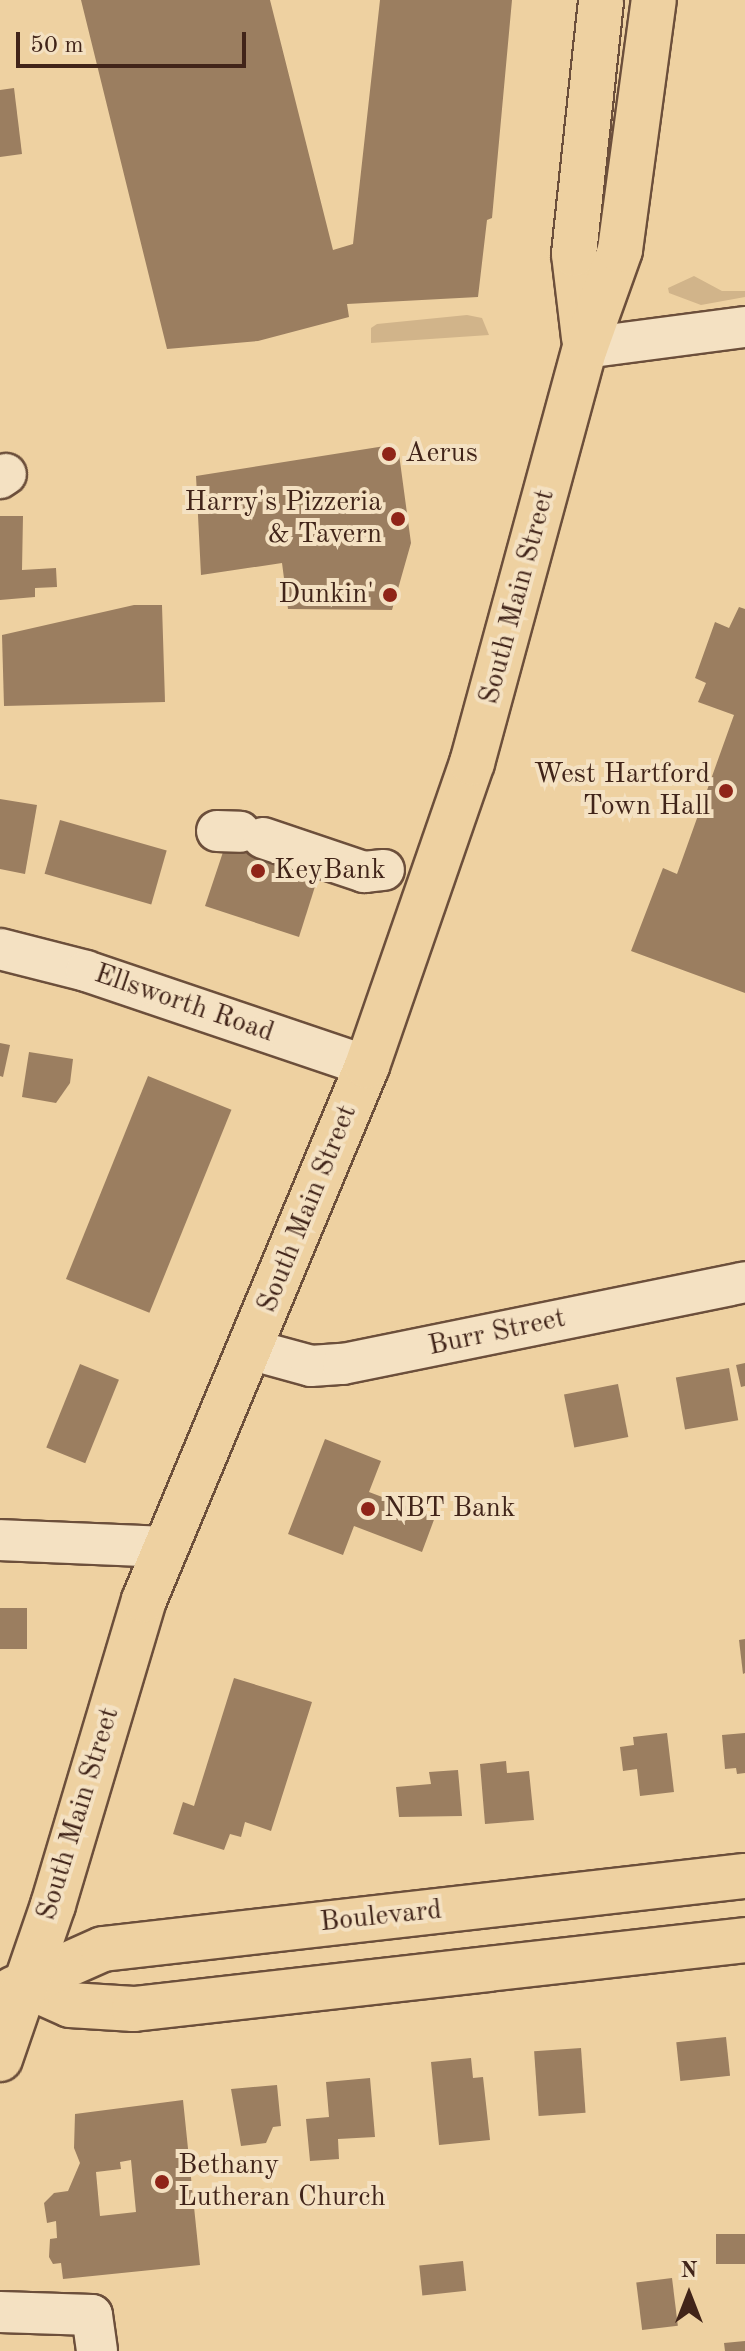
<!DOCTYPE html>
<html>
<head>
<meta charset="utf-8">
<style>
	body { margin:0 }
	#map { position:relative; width:745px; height:2351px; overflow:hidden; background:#eed1a1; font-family:"Old Standard TT",serif }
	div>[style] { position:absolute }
	.green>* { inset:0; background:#d1b48a }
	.building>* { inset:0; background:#9b7e60; transform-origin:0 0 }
	.roads { filter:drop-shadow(2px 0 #6c4f3b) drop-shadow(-2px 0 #6c4f3b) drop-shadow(0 2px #6c4f3b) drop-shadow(0 -2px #6c4f3b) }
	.minor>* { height:40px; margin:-20px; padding:0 20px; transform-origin:20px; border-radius:20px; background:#f4e1c2 }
	.major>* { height:44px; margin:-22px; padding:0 22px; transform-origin:22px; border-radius:22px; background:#eed1a1 }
	.dots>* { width:22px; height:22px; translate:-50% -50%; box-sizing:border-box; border:4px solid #f4e1c2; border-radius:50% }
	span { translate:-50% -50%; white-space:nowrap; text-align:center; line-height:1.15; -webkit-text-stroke:8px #f4e1c2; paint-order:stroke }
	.poi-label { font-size:28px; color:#412419 }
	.left { translate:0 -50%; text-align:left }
	.right { translate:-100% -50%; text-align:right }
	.street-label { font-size:28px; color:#412419 }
	.north { position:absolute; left:649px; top:2255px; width:80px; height:80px; -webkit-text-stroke:6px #f4e1c2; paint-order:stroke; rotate:0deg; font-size:22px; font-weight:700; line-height:32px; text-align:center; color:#412419 }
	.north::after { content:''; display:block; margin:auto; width:28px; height:36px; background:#412419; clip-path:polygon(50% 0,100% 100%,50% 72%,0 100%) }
	.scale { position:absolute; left:16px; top:32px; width:230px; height:36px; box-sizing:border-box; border:4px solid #412419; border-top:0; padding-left:10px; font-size:24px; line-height:28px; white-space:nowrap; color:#412419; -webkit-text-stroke:6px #f4e1c2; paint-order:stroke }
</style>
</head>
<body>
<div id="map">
	<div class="green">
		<div style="clip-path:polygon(694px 276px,722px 291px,745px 291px,745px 297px,701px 305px,669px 293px,668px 288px)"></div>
		<div style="clip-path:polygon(467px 315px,482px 318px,489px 335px,371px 343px,371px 328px,377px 324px)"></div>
	</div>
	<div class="building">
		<div style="clip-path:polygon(81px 0,270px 0,333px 250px,353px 244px,380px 0,512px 0,492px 218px,487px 220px,478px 297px,347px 304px,349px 317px,258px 341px,167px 349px)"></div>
		<div style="clip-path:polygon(14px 88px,22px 154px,0 157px,0 90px)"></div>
		<div style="clip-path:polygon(385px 446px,399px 454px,411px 543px,392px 610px,288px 609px,282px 563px,201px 575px,196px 476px)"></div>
		<div style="clip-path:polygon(0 516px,23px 516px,22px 570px,56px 568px,57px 587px,35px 588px,35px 597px,0 600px)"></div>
		<div style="clip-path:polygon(134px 605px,162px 605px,165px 702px,4px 706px,2px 635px)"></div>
		<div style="clip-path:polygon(739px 607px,745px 609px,745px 993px,631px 951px,663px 868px,677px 874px,734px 715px,698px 702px,706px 683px,695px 678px,715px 622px,729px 628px)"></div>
		<div style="clip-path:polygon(0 799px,37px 805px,25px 874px,0 869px)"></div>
		<div style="clip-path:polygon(246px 816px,268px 823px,318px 877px,299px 937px,205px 906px,225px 846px)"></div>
		<div style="left:60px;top:820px;width:111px;height:56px;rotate:16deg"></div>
		<div style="clip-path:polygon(0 1043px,10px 1045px,3px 1077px,0 1076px)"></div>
		<div style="clip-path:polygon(29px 1052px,73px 1059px,70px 1083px,56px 1103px,22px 1097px)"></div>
		<div style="left:148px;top:1076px;width:90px;height:219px;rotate:22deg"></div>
		<div style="clip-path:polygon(745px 1363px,745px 1386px,741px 1387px,736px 1365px)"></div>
		<div style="left:80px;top:1364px;width:42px;height:90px;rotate:22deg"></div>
		<div style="left:729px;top:1368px;width:53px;height:54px;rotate:80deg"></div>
		<div style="left:618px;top:1384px;width:54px;height:55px;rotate:79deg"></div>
		<div style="clip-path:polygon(325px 1439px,381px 1461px,369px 1492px,435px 1517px,422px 1552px,354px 1526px,343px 1555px,288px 1534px)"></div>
		<div style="left:0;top:1608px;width:27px;height:41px"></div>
		<div style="clip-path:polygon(745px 1639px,745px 1673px,743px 1674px,739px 1640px)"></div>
		<div style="clip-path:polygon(234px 1678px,312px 1702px,271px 1831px,245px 1822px,241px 1837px,230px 1834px,224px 1850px,173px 1834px,183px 1802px,194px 1806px)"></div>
		<div style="clip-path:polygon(667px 1733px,674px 1792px,640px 1796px,637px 1769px,623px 1771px,620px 1747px,634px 1745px,633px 1737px)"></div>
		<div style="clip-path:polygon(745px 1733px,745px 1773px,737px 1774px,736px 1768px,725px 1769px,722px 1735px)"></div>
		<div style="clip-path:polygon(506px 1761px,507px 1773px,529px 1771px,534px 1820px,485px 1824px,480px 1764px)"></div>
		<div style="clip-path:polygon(458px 1770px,462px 1816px,399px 1817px,396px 1787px,431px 1784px,429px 1772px)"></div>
		<div style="left:726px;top:2037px;width:39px;height:50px;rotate:84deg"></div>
		<div style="left:581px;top:2048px;width:65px;height:47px;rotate:86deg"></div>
		<div style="clip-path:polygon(471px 2058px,473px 2078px,483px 2077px,490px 2140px,439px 2145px,431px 2062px)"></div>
		<div style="clip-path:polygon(370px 2078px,375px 2137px,338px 2139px,339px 2159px,310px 2161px,306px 2119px,329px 2117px,326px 2082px)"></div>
		<div style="clip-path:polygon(277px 2085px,281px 2126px,273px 2127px,266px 2143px,241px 2146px,231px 2089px)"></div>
		<div style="clip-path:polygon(evenodd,183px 2100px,200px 2265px,63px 2279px,61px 2263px,53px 2264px,49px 2257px,50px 2239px,57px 2238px,56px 2221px,47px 2223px,44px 2203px,54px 2193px,68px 2191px,80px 2163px,74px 2148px,75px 2114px,183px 2100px,131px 2160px,136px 2212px,100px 2216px,96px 2172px,121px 2169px,120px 2162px,131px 2160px)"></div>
		<div style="left:745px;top:2234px;width:30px;height:29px;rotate:90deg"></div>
		<div style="left:463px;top:2261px;width:30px;height:44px;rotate:84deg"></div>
		<div style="left:672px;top:2278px;width:48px;height:36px;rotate:83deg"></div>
		<div style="clip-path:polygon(745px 2341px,745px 2351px,725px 2351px,724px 2343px)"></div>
	</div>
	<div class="roads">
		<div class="minor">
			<div style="left:585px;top:348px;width:161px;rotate:-7.5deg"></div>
			<div style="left:0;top:478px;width:7px;rotate:-34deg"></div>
			<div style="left:217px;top:831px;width:23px;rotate:2deg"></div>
			<div style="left:263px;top:838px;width:107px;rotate:18.6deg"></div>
			<div style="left:364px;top:872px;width:20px;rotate:-6deg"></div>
			<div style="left:0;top:949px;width:89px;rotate:14.3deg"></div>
			<div style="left:86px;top:971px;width:297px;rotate:18.7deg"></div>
			<div style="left:249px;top:1349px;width:64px;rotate:15.3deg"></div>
			<div style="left:311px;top:1366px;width:32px;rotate:-4deg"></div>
			<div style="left:343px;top:1364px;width:410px;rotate:-11.5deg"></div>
			<div style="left:0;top:1540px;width:165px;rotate:2.4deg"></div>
			<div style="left:0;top:2312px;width:92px;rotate:1.9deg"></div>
			<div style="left:92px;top:2315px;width:36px;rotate:82deg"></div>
		</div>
		<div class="major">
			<div style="left:584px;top:338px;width:85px;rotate:-96.8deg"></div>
			<div style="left:574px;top:254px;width:255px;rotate:-83.9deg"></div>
			<div style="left:25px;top:1985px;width:49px;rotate:24deg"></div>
			<div style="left:70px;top:2005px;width:64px;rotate:3.6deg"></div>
			<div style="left:134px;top:2009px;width:615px;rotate:-6.44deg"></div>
			<div style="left:13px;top:1989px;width:98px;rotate:-24deg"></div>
			<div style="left:103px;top:1949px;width:646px;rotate:-6.49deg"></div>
			<div style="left:0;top:2059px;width:163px;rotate:-71deg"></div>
			<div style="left:53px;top:1905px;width:318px;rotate:-73.4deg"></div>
			<div style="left:144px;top:1600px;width:579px;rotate:-67.33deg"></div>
			<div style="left:367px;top:1066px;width:321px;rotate:-70.9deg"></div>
			<div style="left:472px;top:763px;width:430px;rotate:-74.8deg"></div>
			<div style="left:585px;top:348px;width:104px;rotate:-70.3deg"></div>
			<div style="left:620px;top:250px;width:252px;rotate:-82.3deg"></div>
		</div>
	</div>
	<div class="dots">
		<div style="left:389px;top:454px;background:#8f2418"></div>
		<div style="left:398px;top:519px;background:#8f2418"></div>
		<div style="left:390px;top:595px;background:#8f2418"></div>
		<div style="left:726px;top:791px;background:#8f2418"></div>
		<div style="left:258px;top:871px;background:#8f2418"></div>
		<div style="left:368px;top:1509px;background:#8f2418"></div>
		<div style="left:162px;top:2182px;background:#8f2418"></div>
	</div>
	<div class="poi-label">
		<span class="left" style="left:405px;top:454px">Aerus</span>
		<span class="right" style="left:382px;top:519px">Harry's Pizzeria<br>&amp; Tavern</span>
		<span class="right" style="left:374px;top:595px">Dunkin'</span>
		<span class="right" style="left:710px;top:791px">West Hartford<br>Town Hall</span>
		<span class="left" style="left:274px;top:871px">KeyBank</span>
		<span class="left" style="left:384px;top:1509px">NBT Bank</span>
		<span class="left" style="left:178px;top:2182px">Bethany<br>Lutheran Church</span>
	</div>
	<div class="street-label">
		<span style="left:518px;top:597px;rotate:-75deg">South Main Street</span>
		<span style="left:184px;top:1004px;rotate:19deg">Ellsworth Road</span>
		<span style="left:308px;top:1209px;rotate:-68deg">South Main Street</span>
		<span style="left:497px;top:1333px;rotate:-12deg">Burr Street</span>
		<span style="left:79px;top:1814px;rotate:-73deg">South Main Street</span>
		<span style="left:381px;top:1917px;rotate:-6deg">Boulevard</span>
	</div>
	<div class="north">N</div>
	<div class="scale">50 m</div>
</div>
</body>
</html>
